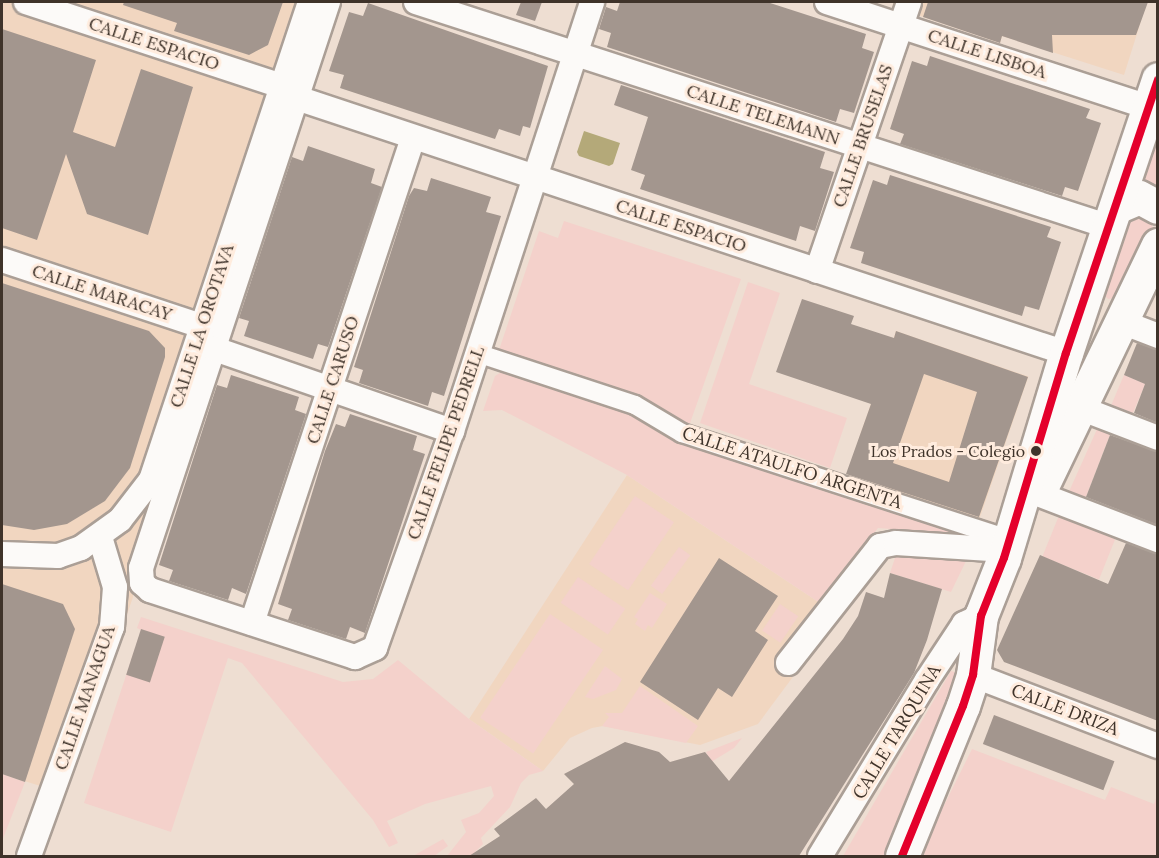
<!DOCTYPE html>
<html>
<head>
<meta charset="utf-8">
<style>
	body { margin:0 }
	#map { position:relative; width:1159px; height:858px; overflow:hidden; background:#eeded2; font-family:Lora,serif }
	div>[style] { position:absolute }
	.built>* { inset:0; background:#f1d6c0; transform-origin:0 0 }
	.green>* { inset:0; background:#f4d1cb; transform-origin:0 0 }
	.water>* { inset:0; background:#b4a979 }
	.building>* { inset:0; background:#a3968e; transform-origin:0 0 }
	.roads { filter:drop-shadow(2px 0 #ab9f96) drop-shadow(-2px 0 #ab9f96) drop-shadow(0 2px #ab9f96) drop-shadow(0 -2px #ab9f96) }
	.pedestrian>* { height:18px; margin:-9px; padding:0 9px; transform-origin:9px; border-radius:9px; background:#fcfaf8 }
	.minor>* { height:24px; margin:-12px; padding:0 12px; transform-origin:12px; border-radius:12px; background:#fcfaf8 }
	.secondary>* { height:33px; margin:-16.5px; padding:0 16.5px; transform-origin:16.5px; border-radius:16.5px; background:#fcfaf8 }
	.bus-1>* { height:8px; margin:-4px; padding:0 4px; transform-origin:4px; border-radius:4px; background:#e4002b }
	.dots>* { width:16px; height:16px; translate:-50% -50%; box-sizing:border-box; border:3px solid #ffecde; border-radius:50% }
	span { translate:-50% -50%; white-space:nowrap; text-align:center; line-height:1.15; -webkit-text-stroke:6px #ffecde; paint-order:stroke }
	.bus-label { font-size:16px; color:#3f332a }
	.right { translate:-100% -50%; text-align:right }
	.street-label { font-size:18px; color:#3f332a }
	.frame { position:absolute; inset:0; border:3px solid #3f332a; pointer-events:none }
</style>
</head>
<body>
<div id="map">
	<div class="built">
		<div style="clip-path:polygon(2px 2px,321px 2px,133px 563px,133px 597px,66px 794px,2px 774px)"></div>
		<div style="clip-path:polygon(890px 2px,1147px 2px,1124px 75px,1002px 36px,1000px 43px,923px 17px)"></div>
		<div style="left:896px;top:331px;width:140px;height:151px;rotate:19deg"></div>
		<div style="clip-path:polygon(627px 475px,823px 605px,778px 656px,798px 670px,758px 724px,700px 745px,603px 726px,592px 728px,570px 738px,543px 771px,469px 719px)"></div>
	</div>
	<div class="green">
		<div style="clip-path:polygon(1157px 116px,1157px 187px,1136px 182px)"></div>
		<div style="clip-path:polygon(1137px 213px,1150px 220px,1154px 232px,1115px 298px,1108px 299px,1103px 294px,1123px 220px)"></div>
		<div style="clip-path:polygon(564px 221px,741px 279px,689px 426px,498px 353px,539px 231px,558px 238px)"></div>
		<div style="clip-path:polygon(748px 282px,780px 293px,749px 384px,847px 418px,830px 468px,700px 423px)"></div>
		<div style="clip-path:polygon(503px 371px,632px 412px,677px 441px,969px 535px,878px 528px,820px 603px,627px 475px,502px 410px,483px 411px,495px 376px)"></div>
		<div style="left:1124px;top:375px;width:23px;height:38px;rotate:23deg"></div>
		<div style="clip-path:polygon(1098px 427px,1111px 432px,1084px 502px,1067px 496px)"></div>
		<div style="left:635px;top:496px;width:47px;height:82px;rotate:34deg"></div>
		<div style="left:1060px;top:513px;width:61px;height:47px;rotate:22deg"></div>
		<div style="left:679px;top:547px;width:14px;height:48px;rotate:36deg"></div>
		<div style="clip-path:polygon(896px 555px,932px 559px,966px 561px,951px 592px,890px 573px)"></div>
		<div style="left:578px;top:577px;width:57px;height:31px;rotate:34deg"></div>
		<div style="clip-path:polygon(650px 593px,667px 604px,652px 628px,648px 625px,645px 631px,635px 624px,638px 619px,634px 617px)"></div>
		<div style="left:780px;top:604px;width:22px;height:32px;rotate:34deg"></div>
		<div style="left:550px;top:614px;width:64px;height:125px;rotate:34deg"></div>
		<div style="clip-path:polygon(141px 617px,343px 682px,373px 679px,398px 660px,469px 719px,543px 771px,529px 775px,521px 783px,510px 807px,481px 838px,483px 844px,471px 856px,447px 856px,466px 832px,461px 820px,479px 813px,494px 796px,491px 786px,425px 804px,387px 821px,398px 843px,389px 847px,373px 820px,242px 663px,228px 658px,171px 832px,84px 803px,141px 630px,137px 628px)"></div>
		<div style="clip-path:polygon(605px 666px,622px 679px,616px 690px,593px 699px,585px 697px)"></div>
		<div style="clip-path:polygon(951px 671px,961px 674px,886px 856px,843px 856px)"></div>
		<div style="clip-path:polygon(640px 686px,698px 726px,686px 743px,602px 726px,609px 717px,605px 713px,622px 713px)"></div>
		<div style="clip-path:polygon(742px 738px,734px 748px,711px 762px,706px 752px)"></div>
		<div style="clip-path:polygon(972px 749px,1105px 800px,1111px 787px,1154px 804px,1157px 795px,1157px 856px,919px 856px)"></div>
		<div style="clip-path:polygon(2px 774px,25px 782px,2px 841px)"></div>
		<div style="clip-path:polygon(443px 839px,448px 846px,434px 856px,413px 856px)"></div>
	</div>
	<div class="water">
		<div style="clip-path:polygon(584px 131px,620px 143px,613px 164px,609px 166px,579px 156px,577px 152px)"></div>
	</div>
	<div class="building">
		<div style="clip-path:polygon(124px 2px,283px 2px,268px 45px,249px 55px,174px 31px,177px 23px,123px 5px)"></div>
		<div style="clip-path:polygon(521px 2px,542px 2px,535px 21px,516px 15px)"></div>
		<div style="clip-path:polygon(620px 2px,767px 2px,866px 34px,862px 48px,874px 52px,854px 113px,840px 109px,836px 122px,607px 47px,611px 33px,599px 29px,606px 7px,617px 11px)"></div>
		<div style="clip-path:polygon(928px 2px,1148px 2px,1136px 35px,1052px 35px,1053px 53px,1002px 36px,1000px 43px,923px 17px)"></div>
		<div style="clip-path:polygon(368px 3px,548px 66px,530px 128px,523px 126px,520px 136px,499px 129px,495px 139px,340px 88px,344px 75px,329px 71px,349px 12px,363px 16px)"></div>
		<div style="clip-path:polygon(2px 29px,96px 60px,73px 132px,115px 147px,141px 69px,193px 87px,148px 235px,87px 214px,66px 154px,37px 240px,2px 228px)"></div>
		<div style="clip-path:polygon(930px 56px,1090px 109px,1086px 118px,1101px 123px,1078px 191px,1065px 187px,1062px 196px,900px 144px,904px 134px,890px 129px,912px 61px,927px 66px)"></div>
		<div style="clip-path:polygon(621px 85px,825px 152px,820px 168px,834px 172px,815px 231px,800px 226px,796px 241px,640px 189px,645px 175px,631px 170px,648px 117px,614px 105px)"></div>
		<div style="clip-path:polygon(308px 146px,375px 169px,371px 183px,382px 187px,328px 347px,318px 344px,313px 359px,244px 336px,249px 321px,239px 318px,292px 157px,303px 161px)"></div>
		<div style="clip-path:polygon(890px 175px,1051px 227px,1047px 237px,1061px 242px,1039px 310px,1025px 306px,1022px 316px,861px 263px,864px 252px,850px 248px,873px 180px,887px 185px)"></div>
		<div style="clip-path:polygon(431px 178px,491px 197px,486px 212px,501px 216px,444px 396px,432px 392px,428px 406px,359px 383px,363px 370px,354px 367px,409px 196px,414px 188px,427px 191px)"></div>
		<div style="clip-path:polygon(2px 283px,149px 331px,165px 348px,165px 357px,130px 468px,105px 501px,67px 524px,34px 530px,2px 525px)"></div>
		<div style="clip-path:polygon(evenodd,802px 299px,854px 316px,851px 324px,894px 338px,896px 331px,1028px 377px,979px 517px,846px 474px,871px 404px,776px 372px,802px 299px,924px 374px,977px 392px,949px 482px,893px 463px,924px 374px)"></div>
		<div style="clip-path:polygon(1137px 343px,1158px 350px,1158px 423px,1134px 413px,1145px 384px,1124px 375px)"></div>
		<div style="clip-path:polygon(231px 375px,299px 397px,295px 410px,306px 414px,246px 594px,232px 588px,228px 600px,169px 581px,173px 570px,159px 565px,217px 385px,227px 388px)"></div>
		<div style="clip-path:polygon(350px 414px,417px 436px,413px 450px,425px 454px,365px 633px,350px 627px,346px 639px,288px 620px,292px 609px,278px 604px,325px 451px,336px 424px,345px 427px)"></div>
		<div style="clip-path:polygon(1110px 435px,1158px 452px,1158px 525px,1086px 497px)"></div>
		<div style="clip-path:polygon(1126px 543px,1158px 554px,1158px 721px,1004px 662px,997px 650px,1040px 555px,1108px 584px)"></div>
		<div style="clip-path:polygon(719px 558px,778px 596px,755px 631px,768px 640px,732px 697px,718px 688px,698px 720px,640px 682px)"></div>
		<div style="clip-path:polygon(890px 573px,942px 589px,927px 640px,914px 673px,799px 856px,469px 856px,500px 836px,494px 829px,536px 798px,546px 809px,574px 784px,564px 774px,625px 742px,659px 752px,670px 762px,705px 752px,729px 781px,843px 639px,858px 616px,866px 592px,884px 598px)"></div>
		<div style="clip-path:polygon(2px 584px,63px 604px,75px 629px,25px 782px,2px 774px)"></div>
		<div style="left:141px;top:629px;width:25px;height:48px;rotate:18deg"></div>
		<div style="left:994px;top:715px;width:129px;height:31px;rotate:21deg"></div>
	</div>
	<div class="roads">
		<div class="pedestrian">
			<div style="left:477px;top:353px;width:166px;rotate:18.2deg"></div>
			<div style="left:635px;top:405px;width:55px;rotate:30.8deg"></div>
			<div style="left:682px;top:433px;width:344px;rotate:18deg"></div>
		</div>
		<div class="minor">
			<div style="left:26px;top:2px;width:269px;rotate:18.2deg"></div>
			<div style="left:328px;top:2px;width:596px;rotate:108.28deg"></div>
			<div style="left:141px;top:568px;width:15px;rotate:86deg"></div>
			<div style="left:142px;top:583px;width:11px;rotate:41deg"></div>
			<div style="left:150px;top:590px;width:216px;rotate:18.1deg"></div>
			<div style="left:355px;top:657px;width:22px;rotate:-24deg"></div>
			<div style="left:375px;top:648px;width:230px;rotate:-70.5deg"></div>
			<div style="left:452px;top:431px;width:451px;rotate:-71.9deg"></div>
			<div style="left:416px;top:2px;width:730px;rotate:17.96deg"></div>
			<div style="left:827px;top:2px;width:338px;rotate:18.1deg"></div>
			<div style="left:297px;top:98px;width:810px;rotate:18.35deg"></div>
			<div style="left:2px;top:260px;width:211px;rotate:18.3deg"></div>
			<div style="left:817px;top:271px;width:284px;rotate:-71.1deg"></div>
			<div style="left:1122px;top:322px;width:39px;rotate:21deg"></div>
			<div style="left:215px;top:349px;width:251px;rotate:19.1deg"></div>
			<div style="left:1080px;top:408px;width:84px;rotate:21deg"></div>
			<div style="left:1038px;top:494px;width:129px;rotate:21deg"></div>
			<div style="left:2px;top:554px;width:56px;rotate:2deg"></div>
			<div style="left:58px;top:556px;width:24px;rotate:-19deg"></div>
			<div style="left:81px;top:548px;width:48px;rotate:-35.7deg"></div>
			<div style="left:120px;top:520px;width:51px;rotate:-52.2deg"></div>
			<div style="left:151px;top:480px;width:504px;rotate:-71.6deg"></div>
			<div style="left:252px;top:623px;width:511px;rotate:-71.64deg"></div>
			<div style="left:788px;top:663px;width:149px;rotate:-51.8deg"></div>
			<div style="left:880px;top:546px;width:16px;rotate:-11deg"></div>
			<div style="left:896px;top:543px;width:110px;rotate:3.6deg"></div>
			<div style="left:973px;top:675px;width:198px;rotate:21deg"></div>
			<div style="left:29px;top:856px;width:244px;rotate:-70.1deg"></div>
			<div style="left:112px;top:627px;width:40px;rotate:-85.7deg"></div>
			<div style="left:115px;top:587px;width:52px;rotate:-106.7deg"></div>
			<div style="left:820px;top:856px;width:206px;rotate:-58.7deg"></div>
			<div style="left:927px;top:680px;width:67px;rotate:-56.5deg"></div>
			<div style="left:964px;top:624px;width:19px;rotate:-25deg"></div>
		</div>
		<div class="secondary">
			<div style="left:1116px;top:207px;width:25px;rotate:-23deg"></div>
			<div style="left:1139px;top:197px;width:21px;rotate:28deg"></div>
			<div style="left:1041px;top:488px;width:270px;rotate:-64.3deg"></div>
			<div style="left:902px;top:856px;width:162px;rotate:-67.9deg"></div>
			<div style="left:963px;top:706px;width:33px;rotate:-72deg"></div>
			<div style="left:973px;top:675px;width:60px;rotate:-82.3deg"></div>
			<div style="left:981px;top:616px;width:62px;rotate:-68.4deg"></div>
			<div style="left:1004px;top:558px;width:214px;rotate:-73.2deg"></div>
			<div style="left:1066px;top:353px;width:289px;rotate:-71.4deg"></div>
		</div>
	</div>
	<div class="bus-1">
		<div style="left:902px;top:856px;width:162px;rotate:-67.9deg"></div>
		<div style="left:963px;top:706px;width:33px;rotate:-72deg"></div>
		<div style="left:973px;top:675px;width:60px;rotate:-82.3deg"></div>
		<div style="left:981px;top:616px;width:62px;rotate:-68.4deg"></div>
		<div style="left:1004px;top:558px;width:214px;rotate:-73.2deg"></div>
		<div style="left:1066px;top:353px;width:288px;rotate:-71.4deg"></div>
	</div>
	<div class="dots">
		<div style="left:1036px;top:451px;background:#3f332a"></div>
	</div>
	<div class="bus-label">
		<span class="right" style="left:1025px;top:451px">Los Prados - Colegio</span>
	</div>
	<div class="street-label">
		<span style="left:154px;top:44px;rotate:18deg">CALLE ESPACIO</span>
		<span style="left:987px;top:54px;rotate:18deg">CALLE LISBOA</span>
		<span style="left:763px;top:115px;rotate:18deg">CALLE TELEMANN</span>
		<span style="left:863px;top:136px;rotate:-71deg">CALLE BRUSELAS</span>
		<span style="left:681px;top:226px;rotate:18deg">CALLE ESPACIO</span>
		<span style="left:102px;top:293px;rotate:18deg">CALLE MARACAY</span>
		<span style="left:202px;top:326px;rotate:-72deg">CALLE LA OROTAVA</span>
		<span style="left:333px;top:380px;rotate:-72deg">CALLE CARUSO</span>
		<span style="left:446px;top:443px;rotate:-71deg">CALLE FELIPE PEDRELL</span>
		<span style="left:792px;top:468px;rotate:18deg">CALLE ATAULFO ARGENTA</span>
		<span style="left:85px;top:698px;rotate:-71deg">CALLE MANAGUA</span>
		<span style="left:1065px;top:710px;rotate:21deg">CALLE DRIZA</span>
		<span style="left:897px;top:732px;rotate:-59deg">CALLE TARQUINA</span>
	</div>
	<div class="frame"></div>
</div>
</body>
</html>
